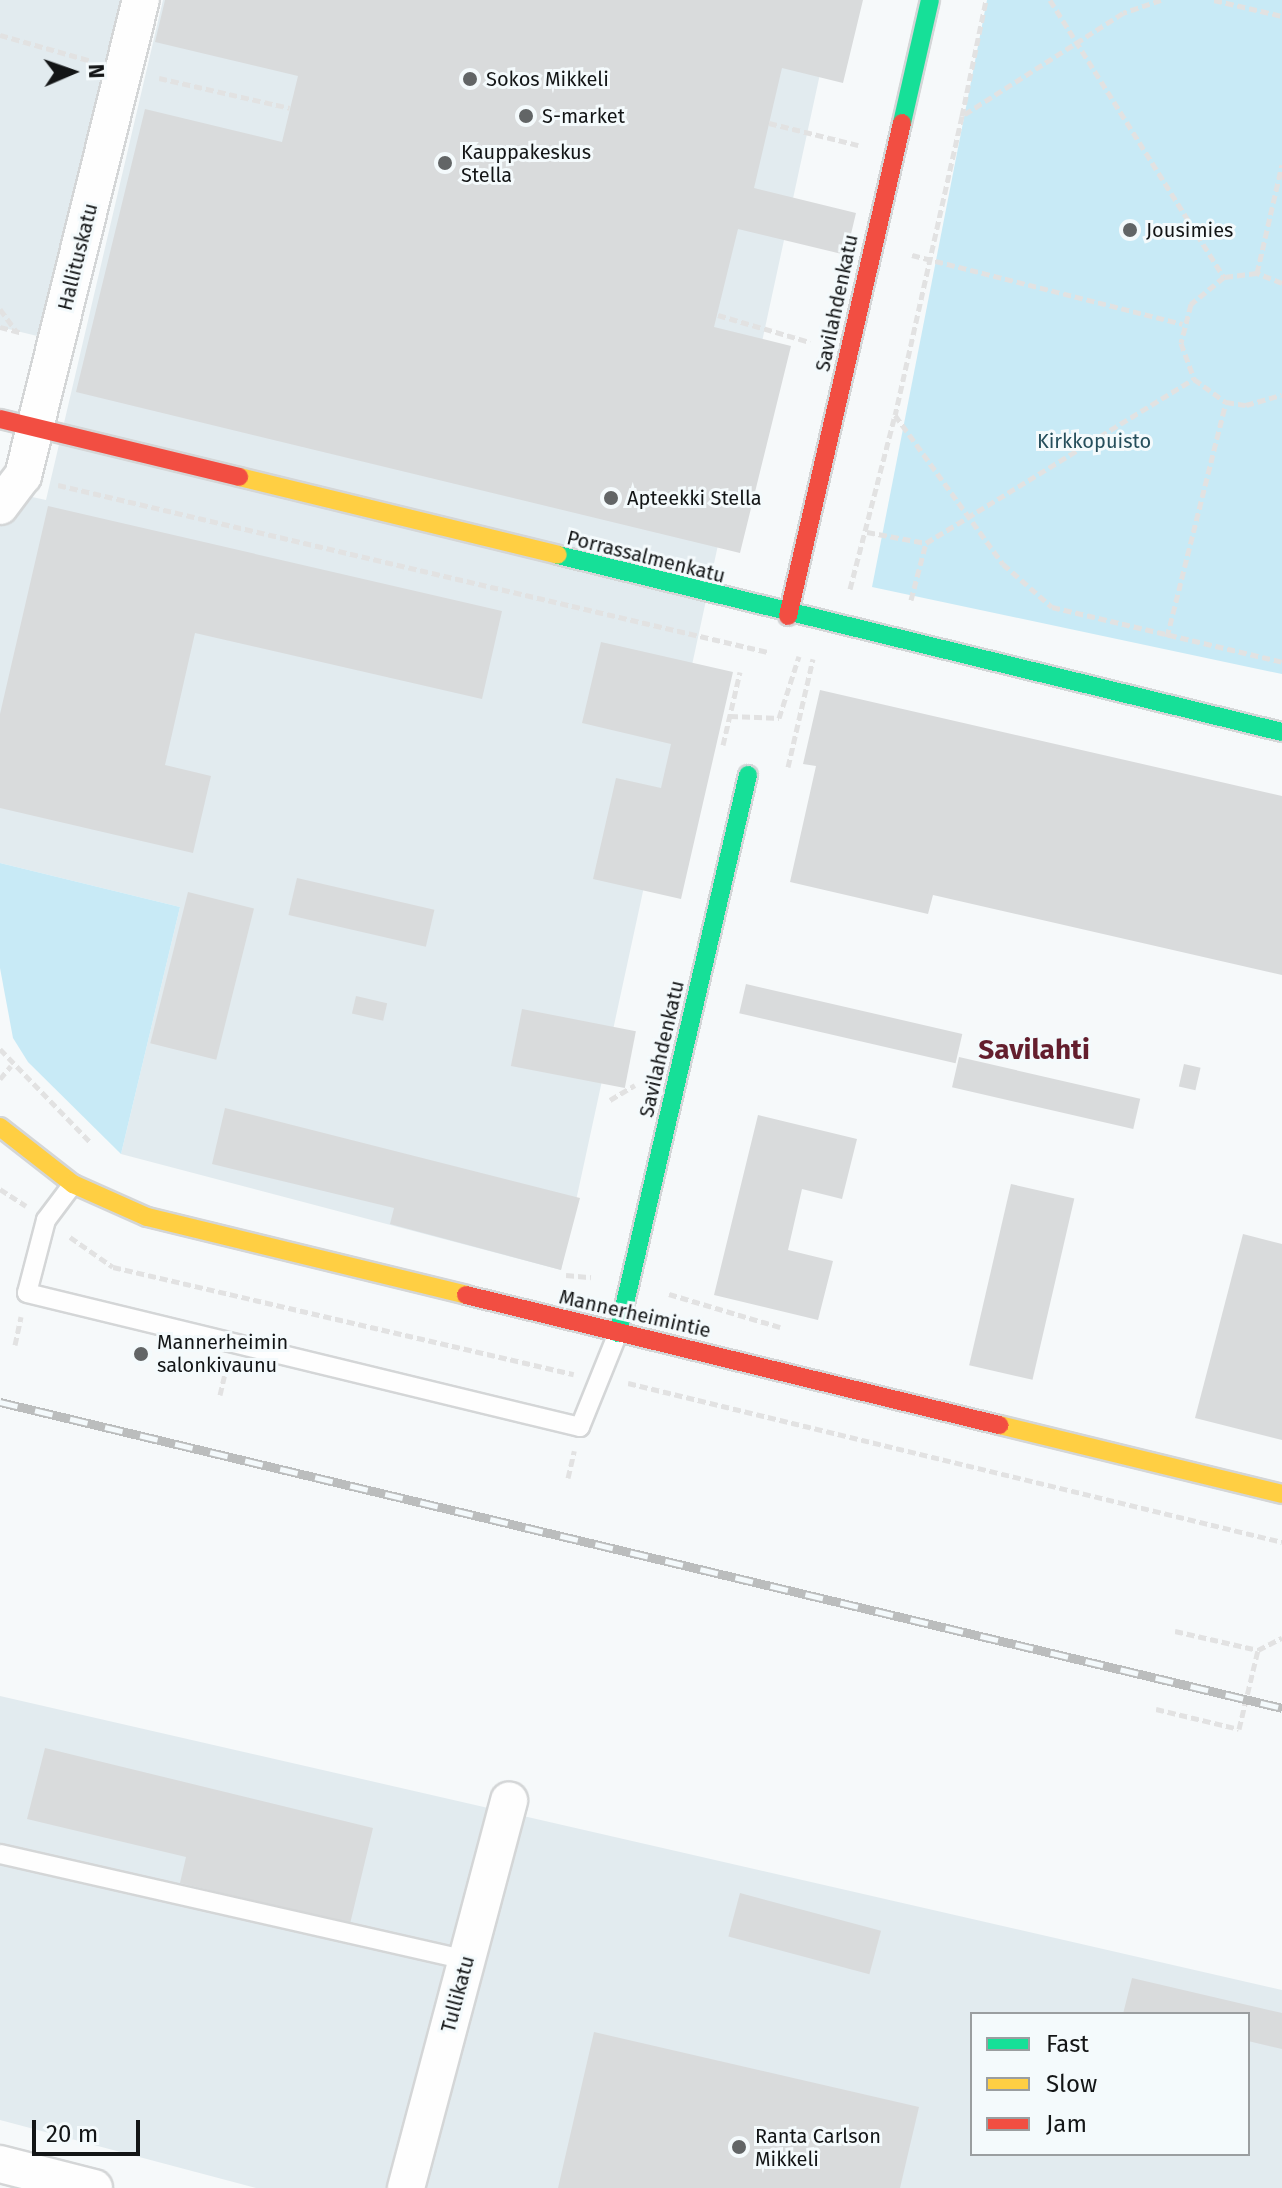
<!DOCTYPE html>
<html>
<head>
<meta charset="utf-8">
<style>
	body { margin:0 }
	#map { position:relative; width:1282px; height:2188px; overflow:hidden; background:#f6f9fa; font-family:"Fira Sans",sans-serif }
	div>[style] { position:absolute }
	.built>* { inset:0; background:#e2ebef }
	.green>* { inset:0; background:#c8eaf6 }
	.building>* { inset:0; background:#d9dbdc; transform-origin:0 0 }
	.path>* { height:5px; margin-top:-2.5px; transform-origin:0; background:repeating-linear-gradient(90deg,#e2e2e2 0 8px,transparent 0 12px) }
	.roads { filter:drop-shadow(2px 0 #d4d6d7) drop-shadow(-2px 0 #d4d6d7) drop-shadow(0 2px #d4d6d7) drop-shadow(0 -2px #d4d6d7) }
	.lane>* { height:18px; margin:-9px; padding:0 9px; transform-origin:9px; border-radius:9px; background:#fefefe }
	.street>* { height:36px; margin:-18px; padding:0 18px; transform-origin:18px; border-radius:18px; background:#fefefe }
	.fast>* { height:18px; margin:-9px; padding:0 9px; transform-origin:9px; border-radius:9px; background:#16e098 }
	.slow>* { height:18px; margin:-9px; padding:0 9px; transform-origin:9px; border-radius:9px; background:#ffcf43 }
	.jam>* { height:18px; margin:-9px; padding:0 9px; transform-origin:9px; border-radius:9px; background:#f24e42 }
	.rail>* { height:9px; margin-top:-4.5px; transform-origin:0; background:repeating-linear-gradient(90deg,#f4fafc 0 18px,#bbbdbd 0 36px); box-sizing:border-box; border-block:2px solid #bbbdbd }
	.dots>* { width:22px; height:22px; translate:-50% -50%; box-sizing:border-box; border:4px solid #f4fafc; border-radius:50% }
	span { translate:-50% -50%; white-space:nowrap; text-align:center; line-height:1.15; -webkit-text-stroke:6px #f4fafc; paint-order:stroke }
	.poi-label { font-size:20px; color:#131516 }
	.left { translate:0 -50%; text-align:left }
	.street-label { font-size:20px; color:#131516 }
	.park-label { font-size:20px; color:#264f5c }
	.district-label { font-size:28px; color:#641e2d; font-weight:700 }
	.legend { position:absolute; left:970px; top:2012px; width:280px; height:144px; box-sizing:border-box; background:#f4fafc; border:2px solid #9a9ea0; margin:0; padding:10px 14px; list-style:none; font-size:24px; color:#131516 }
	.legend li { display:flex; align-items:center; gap:16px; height:40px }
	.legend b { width:40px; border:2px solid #9a9ea0 }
	.north { position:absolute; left:32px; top:32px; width:80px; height:80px; -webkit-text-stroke:6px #f4fafc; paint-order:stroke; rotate:88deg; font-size:22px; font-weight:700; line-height:32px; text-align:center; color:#131516 }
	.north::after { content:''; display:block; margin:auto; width:28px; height:36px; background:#131516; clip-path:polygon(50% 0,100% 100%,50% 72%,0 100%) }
	.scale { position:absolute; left:32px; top:2120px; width:108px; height:36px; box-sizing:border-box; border:4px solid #131516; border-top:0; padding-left:10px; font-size:24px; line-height:28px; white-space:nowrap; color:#131516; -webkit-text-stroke:6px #f4fafc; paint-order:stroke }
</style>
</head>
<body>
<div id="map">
	<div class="built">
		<div style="clip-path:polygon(0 0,141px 0,58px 341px,0 327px)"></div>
		<div style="clip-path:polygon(163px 0,836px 0,561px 1270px,121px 1154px,180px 907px,0 863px,0 490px,46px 500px)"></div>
		<div style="clip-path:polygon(evenodd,0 1696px,1282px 1990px,1282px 2188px,256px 2188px,0 2120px,0 1696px,972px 2014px,1248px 2014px,1248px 2154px,972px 2154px,972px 2014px)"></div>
	</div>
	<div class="green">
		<div style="clip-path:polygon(987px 0,1282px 0,1282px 674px,872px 587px)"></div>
		<div style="clip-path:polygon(0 863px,180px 907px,121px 1154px,28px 1062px,13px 1038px,0 968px)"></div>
	</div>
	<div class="building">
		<div style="clip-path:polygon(165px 0,863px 0,843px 83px,782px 68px,754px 188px,856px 213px,846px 255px,738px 229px,714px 327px,791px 346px,740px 553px,76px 392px,145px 109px,282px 142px,298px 76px,155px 42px)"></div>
		<div style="clip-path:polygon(48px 506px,502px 611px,482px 699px,195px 633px,165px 765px,211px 776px,193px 853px,0 808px,0 714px)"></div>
		<div style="clip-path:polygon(601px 642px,733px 672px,681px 899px,593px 879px,616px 778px,661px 788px,671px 744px,582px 723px)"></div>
		<div style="clip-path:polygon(820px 690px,1282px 796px,1282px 975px,933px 895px,928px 914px,790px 882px,816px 766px,803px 764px)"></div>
		<div style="left:297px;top:878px;width:141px;height:38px;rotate:13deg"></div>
		<div style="left:188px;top:892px;width:68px;height:156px;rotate:14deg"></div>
		<div style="left:746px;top:984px;width:222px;height:30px;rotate:13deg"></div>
		<div style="left:356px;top:996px;width:32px;height:18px;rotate:13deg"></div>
		<div style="left:522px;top:1009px;width:116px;height:58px;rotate:11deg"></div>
		<div style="left:959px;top:1057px;width:186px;height:31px;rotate:13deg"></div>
		<div style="left:1184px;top:1064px;width:17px;height:23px;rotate:13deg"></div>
		<div style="clip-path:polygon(225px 1108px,580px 1198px,561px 1270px,390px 1224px,394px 1208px,212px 1164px)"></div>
		<div style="clip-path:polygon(758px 1115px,857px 1139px,842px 1199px,802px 1189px,788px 1250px,833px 1261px,818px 1320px,714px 1295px)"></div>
		<div style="left:1011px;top:1184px;width:65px;height:186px;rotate:13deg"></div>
		<div style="clip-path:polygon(1243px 1234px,1282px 1244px,1282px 1440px,1195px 1418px)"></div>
		<div style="clip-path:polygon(45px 1748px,373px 1828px,350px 1924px,180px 1883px,186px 1857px,27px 1819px)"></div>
		<div style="left:740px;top:1893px;width:146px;height:45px;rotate:15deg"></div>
		<div style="clip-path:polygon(1132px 1978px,1282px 2013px,1282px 2049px,1248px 2041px,1248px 2014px,1123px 2014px)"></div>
		<div style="clip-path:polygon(594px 2032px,919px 2107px,900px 2188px,558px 2188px)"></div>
	</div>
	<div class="path">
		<div style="left:1050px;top:0;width:327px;rotate:57.9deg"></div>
		<div style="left:1161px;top:0;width:40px;rotate:161.1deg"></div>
		<div style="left:1123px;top:13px;width:191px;rotate:147.4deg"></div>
		<div style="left:962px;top:116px;width:306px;rotate:102.6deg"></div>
		<div style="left:895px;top:415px;width:184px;rotate:54.1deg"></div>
		<div style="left:1003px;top:564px;width:65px;rotate:41.3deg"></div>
		<div style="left:1052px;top:607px;width:236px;rotate:13.4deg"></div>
		<div style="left:1214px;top:0;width:70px;rotate:13.2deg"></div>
		<div style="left:0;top:35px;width:95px;rotate:15.9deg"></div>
		<div style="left:159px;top:78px;width:134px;rotate:12.9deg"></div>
		<div style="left:962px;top:116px;width:118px;rotate:-78.3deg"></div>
		<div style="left:769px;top:123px;width:92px;rotate:13.9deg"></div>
		<div style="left:912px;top:255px;width:279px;rotate:14.3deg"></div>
		<div style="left:1257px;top:273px;width:111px;rotate:-77deg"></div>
		<div style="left:1282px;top:283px;width:27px;rotate:-158deg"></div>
		<div style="left:1257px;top:273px;width:33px;rotate:173deg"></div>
		<div style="left:1224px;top:277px;width:43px;rotate:140.7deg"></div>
		<div style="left:1191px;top:304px;width:40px;rotate:104.4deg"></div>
		<div style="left:1181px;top:343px;width:38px;rotate:70deg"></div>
		<div style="left:1194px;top:379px;width:39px;rotate:36deg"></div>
		<div style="left:1226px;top:402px;width:20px;rotate:9deg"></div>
		<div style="left:1246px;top:405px;width:37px;rotate:-16deg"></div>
		<div style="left:0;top:309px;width:27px;rotate:54deg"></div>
		<div style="left:718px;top:315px;width:96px;rotate:16.4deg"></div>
		<div style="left:0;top:327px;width:23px;rotate:15deg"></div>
		<div style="left:58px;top:485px;width:729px;rotate:13.24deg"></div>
		<div style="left:867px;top:532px;width:60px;rotate:10.6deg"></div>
		<div style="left:926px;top:543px;width:314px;rotate:-31.5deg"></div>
		<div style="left:850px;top:589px;width:180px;rotate:-75.5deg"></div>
		<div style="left:911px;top:600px;width:59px;rotate:-75.3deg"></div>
		<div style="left:1167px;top:637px;width:242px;rotate:-75.9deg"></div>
		<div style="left:730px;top:716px;width:49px;rotate:2.3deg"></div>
		<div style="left:779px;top:718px;width:65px;rotate:-72.1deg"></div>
		<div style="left:723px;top:745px;width:75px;rotate:-76.9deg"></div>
		<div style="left:788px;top:767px;width:111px;rotate:-77deg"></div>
		<div style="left:0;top:1049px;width:132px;rotate:45.9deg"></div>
		<div style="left:0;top:1079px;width:17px;rotate:-50deg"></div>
		<div style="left:610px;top:1100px;width:29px;rotate:-31deg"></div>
		<div style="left:0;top:1189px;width:31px;rotate:33deg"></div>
		<div style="left:70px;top:1237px;width:52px;rotate:34.9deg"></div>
		<div style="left:113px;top:1267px;width:473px;rotate:13.1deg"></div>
		<div style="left:566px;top:1275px;width:25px;rotate:5deg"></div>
		<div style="left:669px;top:1294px;width:116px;rotate:16.6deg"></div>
		<div style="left:15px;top:1345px;width:29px;rotate:-78deg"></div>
		<div style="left:628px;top:1383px;width:673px;rotate:13.66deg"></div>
		<div style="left:220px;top:1395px;width:28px;rotate:-77deg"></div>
		<div style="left:568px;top:1478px;width:28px;rotate:-77deg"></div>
		<div style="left:1175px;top:1631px;width:85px;rotate:12.9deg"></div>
		<div style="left:1156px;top:1709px;width:85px;rotate:13.5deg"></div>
		<div style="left:1239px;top:1729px;width:81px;rotate:-76.5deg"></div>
		<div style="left:1258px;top:1650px;width:27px;rotate:-27deg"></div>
	</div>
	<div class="roads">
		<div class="lane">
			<div style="left:73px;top:1184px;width:45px;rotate:126.9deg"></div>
			<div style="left:46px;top:1220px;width:75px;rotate:104.6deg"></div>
			<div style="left:27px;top:1293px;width:569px;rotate:13.62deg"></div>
			<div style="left:580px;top:1427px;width:101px;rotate:-68deg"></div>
			<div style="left:0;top:1854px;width:479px;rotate:12.8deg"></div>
		</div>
		<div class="street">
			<div style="left:0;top:506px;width:38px;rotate:-53deg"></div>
			<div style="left:23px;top:476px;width:490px;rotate:-76.1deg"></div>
			<div style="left:0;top:2164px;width:97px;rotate:14.3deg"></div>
			<div style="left:406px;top:2188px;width:401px;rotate:-75.1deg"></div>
		</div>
		<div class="fast">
			<div style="left:902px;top:123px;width:126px;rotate:-77.2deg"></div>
			<div style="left:558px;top:555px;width:745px;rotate:13.74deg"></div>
			<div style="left:618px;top:1333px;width:573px;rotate:-76.89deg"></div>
		</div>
		<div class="slow">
			<div style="left:239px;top:477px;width:328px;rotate:13.7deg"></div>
			<div style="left:0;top:1127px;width:93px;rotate:38deg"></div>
			<div style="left:73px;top:1184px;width:81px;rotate:24deg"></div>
			<div style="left:147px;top:1217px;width:328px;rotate:13.7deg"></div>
			<div style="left:999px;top:1425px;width:291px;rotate:13.7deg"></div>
		</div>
		<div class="jam">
			<div style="left:0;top:419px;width:246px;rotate:13.6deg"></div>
			<div style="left:788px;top:616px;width:506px;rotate:-76.98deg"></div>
			<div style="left:466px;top:1295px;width:549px;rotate:13.71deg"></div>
		</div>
	</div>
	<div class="rail">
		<div style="left:0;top:1402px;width:1318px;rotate:13.42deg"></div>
	</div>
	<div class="dots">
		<div style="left:470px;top:79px;background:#626566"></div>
		<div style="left:526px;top:116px;background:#626566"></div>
		<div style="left:445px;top:163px;background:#626566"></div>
		<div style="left:1130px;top:230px;background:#626566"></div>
		<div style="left:611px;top:498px;background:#626566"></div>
		<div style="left:141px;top:1354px;background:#626566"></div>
		<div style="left:739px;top:2147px;background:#626566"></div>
	</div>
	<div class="poi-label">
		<span class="left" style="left:486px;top:79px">Sokos Mikkeli</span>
		<span class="left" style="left:542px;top:116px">S-market</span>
		<span class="left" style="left:461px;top:164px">Kauppakeskus<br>Stella</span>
		<span class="left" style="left:1146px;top:230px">Jousimies</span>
		<span class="left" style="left:627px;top:498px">Apteekki Stella</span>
		<span class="left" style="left:157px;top:1354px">Mannerheimin<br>salonkivaunu</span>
		<span class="left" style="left:755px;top:2148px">Ranta Carlson<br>Mikkeli</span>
	</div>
	<div class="street-label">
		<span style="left:78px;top:257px;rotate:-76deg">Hallituskatu</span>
		<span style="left:837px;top:303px;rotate:-78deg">Savilahdenkatu</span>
		<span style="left:646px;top:557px;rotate:14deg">Porrassalmenkatu</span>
		<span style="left:662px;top:1049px;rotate:-77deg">Savilahdenkatu</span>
		<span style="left:635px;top:1314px;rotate:13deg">Mannerheimintie</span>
		<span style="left:458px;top:1994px;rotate:-75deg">Tullikatu</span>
	</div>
	<div class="park-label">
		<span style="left:1094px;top:441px">Kirkkopuisto</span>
	</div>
	<div class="district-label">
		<span style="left:1034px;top:1050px">Savilahti</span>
	</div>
	<ul class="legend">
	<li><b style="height:10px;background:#16e098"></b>Fast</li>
	<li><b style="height:10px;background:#ffcf43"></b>Slow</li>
	<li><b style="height:10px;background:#f24e42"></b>Jam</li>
	</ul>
	<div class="north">N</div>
	<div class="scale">20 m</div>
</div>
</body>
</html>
